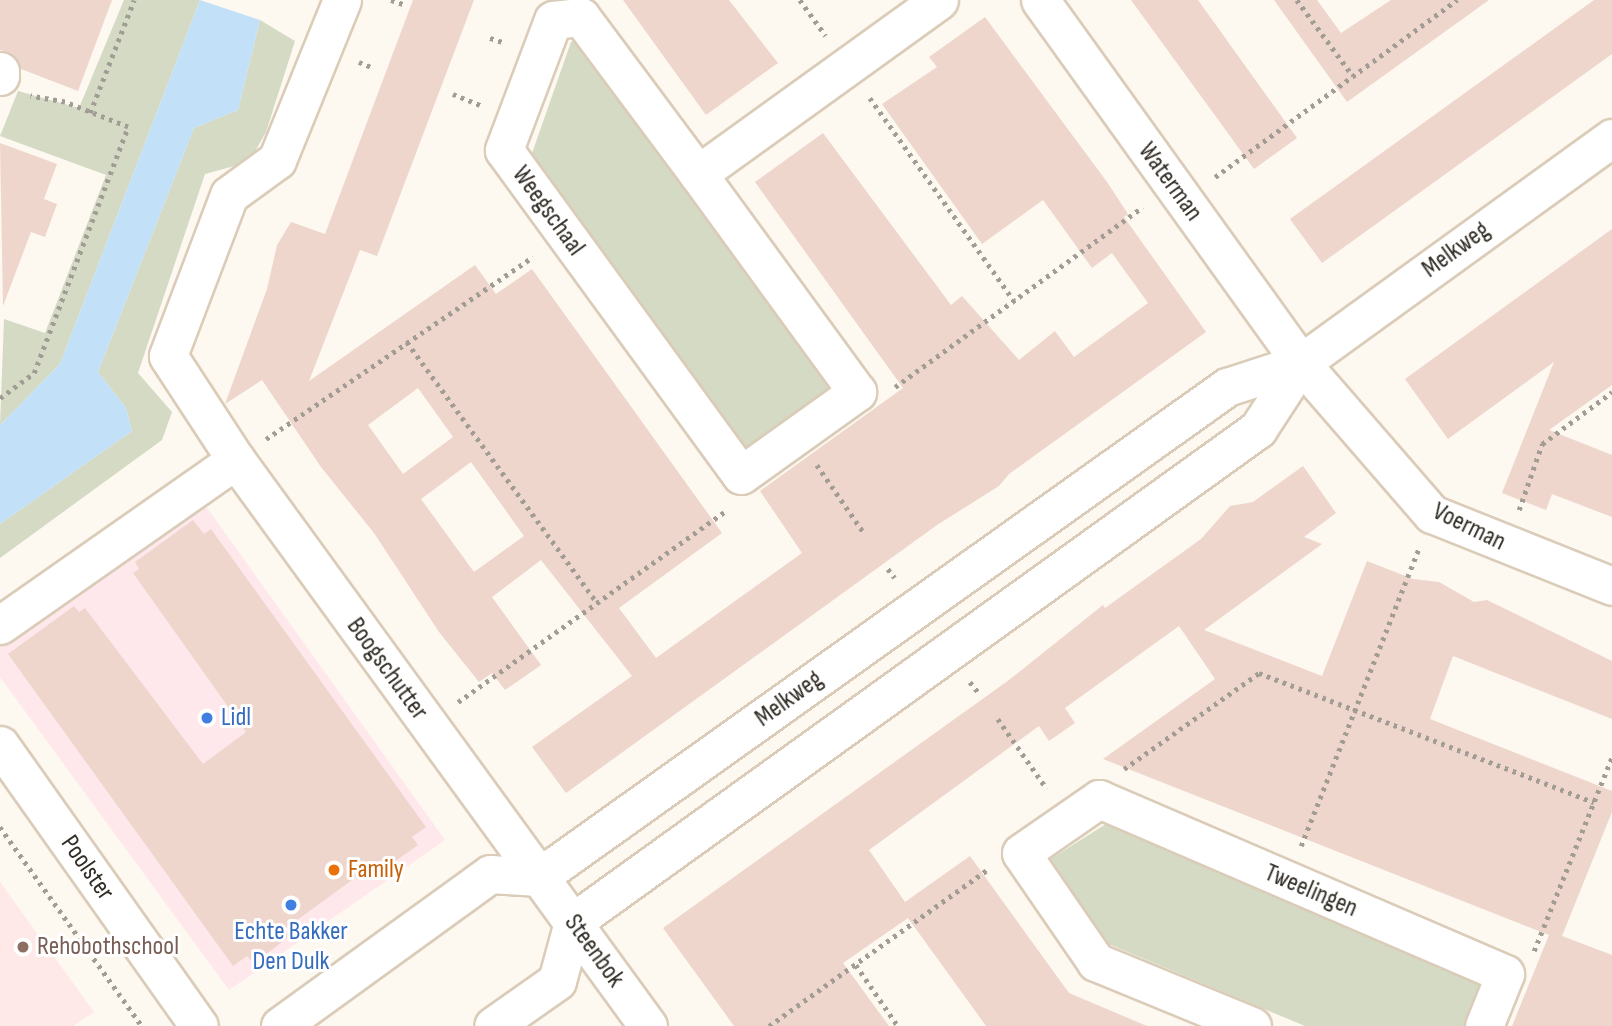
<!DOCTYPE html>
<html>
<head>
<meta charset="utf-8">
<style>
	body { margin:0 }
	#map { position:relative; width:1612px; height:1026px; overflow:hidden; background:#fdf8f0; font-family:"Sofia Sans Condensed",sans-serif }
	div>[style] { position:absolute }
	.commercial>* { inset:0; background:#fee8ec }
	.education>* { inset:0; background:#fee9e8 }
	.green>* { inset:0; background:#d4dac4 }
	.water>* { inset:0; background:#c2e0f8 }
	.building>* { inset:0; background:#eed6cc }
	.path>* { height:4.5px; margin-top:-2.25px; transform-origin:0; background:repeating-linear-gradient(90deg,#a19c94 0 3.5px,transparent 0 8.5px) }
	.roads { filter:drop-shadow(2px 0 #daccb8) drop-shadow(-2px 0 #daccb8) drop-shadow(0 2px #daccb8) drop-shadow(0 -2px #daccb8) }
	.street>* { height:37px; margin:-18.5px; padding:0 18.5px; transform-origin:18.5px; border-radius:18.5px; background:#fff }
	.dots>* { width:19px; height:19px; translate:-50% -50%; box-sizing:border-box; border:4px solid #fff; border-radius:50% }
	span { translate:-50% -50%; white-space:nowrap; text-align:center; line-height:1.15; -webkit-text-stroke:6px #fff; paint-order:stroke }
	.street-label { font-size:26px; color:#312c25 }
	.shop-label { font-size:26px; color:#366cbe }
	.left { translate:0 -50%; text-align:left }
	.food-label { font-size:26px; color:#c56008 }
	.education-label { font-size:26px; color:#785e54 }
</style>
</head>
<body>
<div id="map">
	<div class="commercial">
		<div style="clip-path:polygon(200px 498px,445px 840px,229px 990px,0 677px,0 638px)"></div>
	</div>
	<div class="education">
		<div style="clip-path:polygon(0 882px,94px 1012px,73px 1026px,0 1026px)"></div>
	</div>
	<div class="green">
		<div style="clip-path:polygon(124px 0,200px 0,60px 364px,0 425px,4px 319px,45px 333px,106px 175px,0 136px,18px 91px,79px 108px)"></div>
		<div style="clip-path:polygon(260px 20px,295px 41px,266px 132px,249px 162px,205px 174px,138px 373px,172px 412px,162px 440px,0 558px,0 524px,132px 431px,126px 408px,98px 372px,194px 128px,238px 110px)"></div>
		<div style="clip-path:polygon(581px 39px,832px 389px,742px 452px,530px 159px,571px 42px)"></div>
		<div style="clip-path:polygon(1109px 822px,1483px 982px,1466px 1026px,1305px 1026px,1106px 943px,1049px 860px)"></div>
	</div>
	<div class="water">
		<div style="clip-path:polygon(200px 0,260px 20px,238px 110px,194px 128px,98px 372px,126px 408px,132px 431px,0 524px,0 425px,60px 364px)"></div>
	</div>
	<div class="building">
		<div style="clip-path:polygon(0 0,112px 0,78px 91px,21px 69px,11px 53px,0 50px)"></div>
		<div style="clip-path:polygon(evenodd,413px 0,474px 0,377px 256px,360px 250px,309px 381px,475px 265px,496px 294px,532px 269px,722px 533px,619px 608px,656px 658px,802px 553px,760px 491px,903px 388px,755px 182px,823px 133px,951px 305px,962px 296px,1019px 360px,1055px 331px,1074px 357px,1148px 303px,1112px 253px,1092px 268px,1043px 200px,982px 244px,882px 104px,937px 67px,929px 57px,985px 17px,1107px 182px,1128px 214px,1124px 217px,1206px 332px,1009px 474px,999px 486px,937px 525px,566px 793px,532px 747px,632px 676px,541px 560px,492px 597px,541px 665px,505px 690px,492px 673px,479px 682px,439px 632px,374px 533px,321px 467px,262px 380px,225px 404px,267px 289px,277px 245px,291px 222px,325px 234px,413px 0,418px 388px,453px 437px,403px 474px,368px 425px,418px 388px,413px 0,471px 462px,524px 536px,474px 572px,421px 499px,471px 462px)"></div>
		<div style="clip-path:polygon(623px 0,729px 0,778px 63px,706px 115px)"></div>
		<div style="clip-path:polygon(1131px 0,1198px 0,1297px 138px,1254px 169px)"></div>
		<div style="clip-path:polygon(1274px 0,1317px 0,1341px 33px,1391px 0,1489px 0,1347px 102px)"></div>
		<div style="clip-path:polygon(1594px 0,1612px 0,1612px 54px,1322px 263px,1290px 219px)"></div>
		<div style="clip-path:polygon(0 143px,57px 164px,44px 199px,57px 204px,45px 237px,31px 232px,3px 306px)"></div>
		<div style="clip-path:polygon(1612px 229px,1612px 385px,1549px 430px,1612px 455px,1612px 517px,1552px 494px,1546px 510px,1502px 493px,1554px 362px,1448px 439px,1405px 379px)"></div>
		<div style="clip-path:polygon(1303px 466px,1336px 513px,1304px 537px,1322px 544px,1204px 630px,1322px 676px,1367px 561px,1413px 579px,1439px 582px,1474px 602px,1487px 600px,1612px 661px,1612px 719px,1453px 656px,1430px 719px,1612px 791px,1612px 812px,1562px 936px,1612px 955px,1612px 1026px,1512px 1026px,1549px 935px,1103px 759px,1215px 679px,1179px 626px,1065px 708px,1075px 723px,1049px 741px,1039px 726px,869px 850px,905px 902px,970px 856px,1069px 993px,1147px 1026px,986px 1026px,908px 918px,843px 963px,889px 1026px,734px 1026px,663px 928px,1009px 680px,1103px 605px,1105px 608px,1201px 539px,1230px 506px,1253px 502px)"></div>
		<div style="clip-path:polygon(193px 520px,204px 534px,211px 529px,426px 827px,412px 837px,418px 845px,380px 872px,374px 864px,285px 929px,290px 936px,273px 949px,253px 963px,247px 956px,233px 966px,8px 654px,74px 606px,79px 612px,85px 608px,203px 764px,246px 732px,133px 573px,139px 569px,135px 562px)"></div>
	</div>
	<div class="path">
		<div style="left:391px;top:0;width:13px;rotate:18deg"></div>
		<div style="left:800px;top:0;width:44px;rotate:54.2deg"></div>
		<div style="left:1297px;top:0;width:94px;rotate:53.6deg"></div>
		<div style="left:490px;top:38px;width:16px;rotate:18deg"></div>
		<div style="left:359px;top:62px;width:16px;rotate:22deg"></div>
		<div style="left:453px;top:94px;width:31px;rotate:22deg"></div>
		<div style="left:870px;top:98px;width:249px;rotate:54.6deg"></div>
		<div style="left:90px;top:113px;width:121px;rotate:-68.7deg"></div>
		<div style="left:1215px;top:177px;width:300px;rotate:-36.2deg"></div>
		<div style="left:407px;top:342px;width:323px;rotate:53.9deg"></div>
		<div style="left:895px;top:387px;width:306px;rotate:-36deg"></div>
		<div style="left:0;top:398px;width:42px;rotate:-36.3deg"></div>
		<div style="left:34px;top:373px;width:263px;rotate:-69.1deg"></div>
		<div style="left:128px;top:127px;width:68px;rotate:-158.4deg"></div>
		<div style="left:65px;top:102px;width:35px;rotate:-170deg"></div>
		<div style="left:266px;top:439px;width:323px;rotate:-34.3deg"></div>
		<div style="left:817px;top:465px;width:83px;rotate:55.3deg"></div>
		<div style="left:1519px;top:510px;width:70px;rotate:-70.8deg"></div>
		<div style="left:1542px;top:444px;width:87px;rotate:-36.6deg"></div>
		<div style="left:888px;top:569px;width:11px;rotate:52deg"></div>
		<div style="left:970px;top:682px;width:13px;rotate:51deg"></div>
		<div style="left:458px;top:702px;width:330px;rotate:-35.5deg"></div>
		<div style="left:998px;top:719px;width:85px;rotate:55deg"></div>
		<div style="left:1124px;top:769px;width:166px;rotate:-35.4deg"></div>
		<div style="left:1259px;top:673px;width:359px;rotate:21.1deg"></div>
		<div style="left:0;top:827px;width:244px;rotate:54.5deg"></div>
		<div style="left:1301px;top:846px;width:321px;rotate:-68.4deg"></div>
		<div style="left:1534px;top:951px;width:209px;rotate:-68.1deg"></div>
		<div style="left:856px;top:965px;width:74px;rotate:55.5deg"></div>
		<div style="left:769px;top:1026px;width:269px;rotate:-35.6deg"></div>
	</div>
	<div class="roads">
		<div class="street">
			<div style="left:342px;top:0;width:173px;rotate:112.1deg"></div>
			<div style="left:277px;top:160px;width:59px;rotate:143.9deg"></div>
			<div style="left:229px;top:195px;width:172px;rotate:110.8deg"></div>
			<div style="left:168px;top:356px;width:124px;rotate:56.8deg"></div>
			<div style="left:236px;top:460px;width:700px;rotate:53.95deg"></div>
			<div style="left:1040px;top:0;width:447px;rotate:54.3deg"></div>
			<div style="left:1301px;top:363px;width:200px;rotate:49.1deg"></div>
			<div style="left:1432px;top:514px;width:194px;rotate:21.8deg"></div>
			<div style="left:0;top:71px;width:5px;rotate:90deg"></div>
			<div style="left:698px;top:174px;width:196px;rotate:-126.7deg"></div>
			<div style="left:581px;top:17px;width:28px;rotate:174deg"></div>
			<div style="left:553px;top:20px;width:139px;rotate:110.7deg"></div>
			<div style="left:504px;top:150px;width:402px;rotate:53.9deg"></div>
			<div style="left:741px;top:475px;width:143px;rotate:-35.6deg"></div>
			<div style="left:857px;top:392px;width:270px;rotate:-126.1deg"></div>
			<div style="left:698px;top:174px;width:297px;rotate:-35.8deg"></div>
			<div style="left:1301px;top:363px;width:384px;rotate:-35.9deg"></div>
			<div style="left:0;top:625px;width:288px;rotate:-35deg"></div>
			<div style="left:0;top:745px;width:344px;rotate:54.7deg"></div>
			<div style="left:280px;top:1026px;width:259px;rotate:-35.9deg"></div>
			<div style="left:490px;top:874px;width:49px;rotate:3.5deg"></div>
			<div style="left:539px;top:877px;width:845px;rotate:-35.46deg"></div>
			<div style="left:1227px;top:387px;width:78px;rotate:-18deg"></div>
			<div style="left:1301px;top:363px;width:79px;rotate:123.1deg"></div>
			<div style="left:1258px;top:429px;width:844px;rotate:144.26deg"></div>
			<div style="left:573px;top:922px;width:61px;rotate:105.2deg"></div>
			<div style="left:557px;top:981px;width:78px;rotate:144.9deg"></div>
			<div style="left:1252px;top:1026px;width:169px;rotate:-157.7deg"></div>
			<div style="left:1096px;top:962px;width:132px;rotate:-124.5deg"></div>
			<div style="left:1021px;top:853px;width:95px;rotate:-34.7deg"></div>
			<div style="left:1099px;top:799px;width:442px;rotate:23.3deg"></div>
			<div style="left:1505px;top:974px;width:56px;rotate:112deg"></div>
		</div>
	</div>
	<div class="dots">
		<div style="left:207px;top:718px;background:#3f7fe0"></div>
		<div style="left:334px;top:870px;background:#e8710a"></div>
		<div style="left:291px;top:905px;background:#3f7fe0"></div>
		<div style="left:23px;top:947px;background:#8d6e63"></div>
	</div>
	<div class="street-label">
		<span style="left:1170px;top:182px;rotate:54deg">Waterman</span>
		<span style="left:548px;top:211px;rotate:54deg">Weegschaal</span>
		<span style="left:1456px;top:250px;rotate:-36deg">Melkweg</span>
		<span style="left:1469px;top:527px;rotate:26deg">Voerman</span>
		<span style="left:387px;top:669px;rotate:54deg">Boogschutter</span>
		<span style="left:789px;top:699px;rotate:-36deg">Melkweg</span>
		<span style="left:87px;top:868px;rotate:55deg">Poolster</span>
		<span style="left:1311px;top:891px;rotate:23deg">Tweelingen</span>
		<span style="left:594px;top:951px;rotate:54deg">Steenbok</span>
	</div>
	<div class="shop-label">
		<span class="left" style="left:221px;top:718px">Lidl</span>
		<span style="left:291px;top:947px">Echte Bakker<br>Den Dulk</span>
	</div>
	<div class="food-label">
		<span class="left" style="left:348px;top:870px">Family</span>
	</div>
	<div class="education-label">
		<span class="left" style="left:37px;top:947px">Rehobothschool</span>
	</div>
</div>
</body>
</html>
